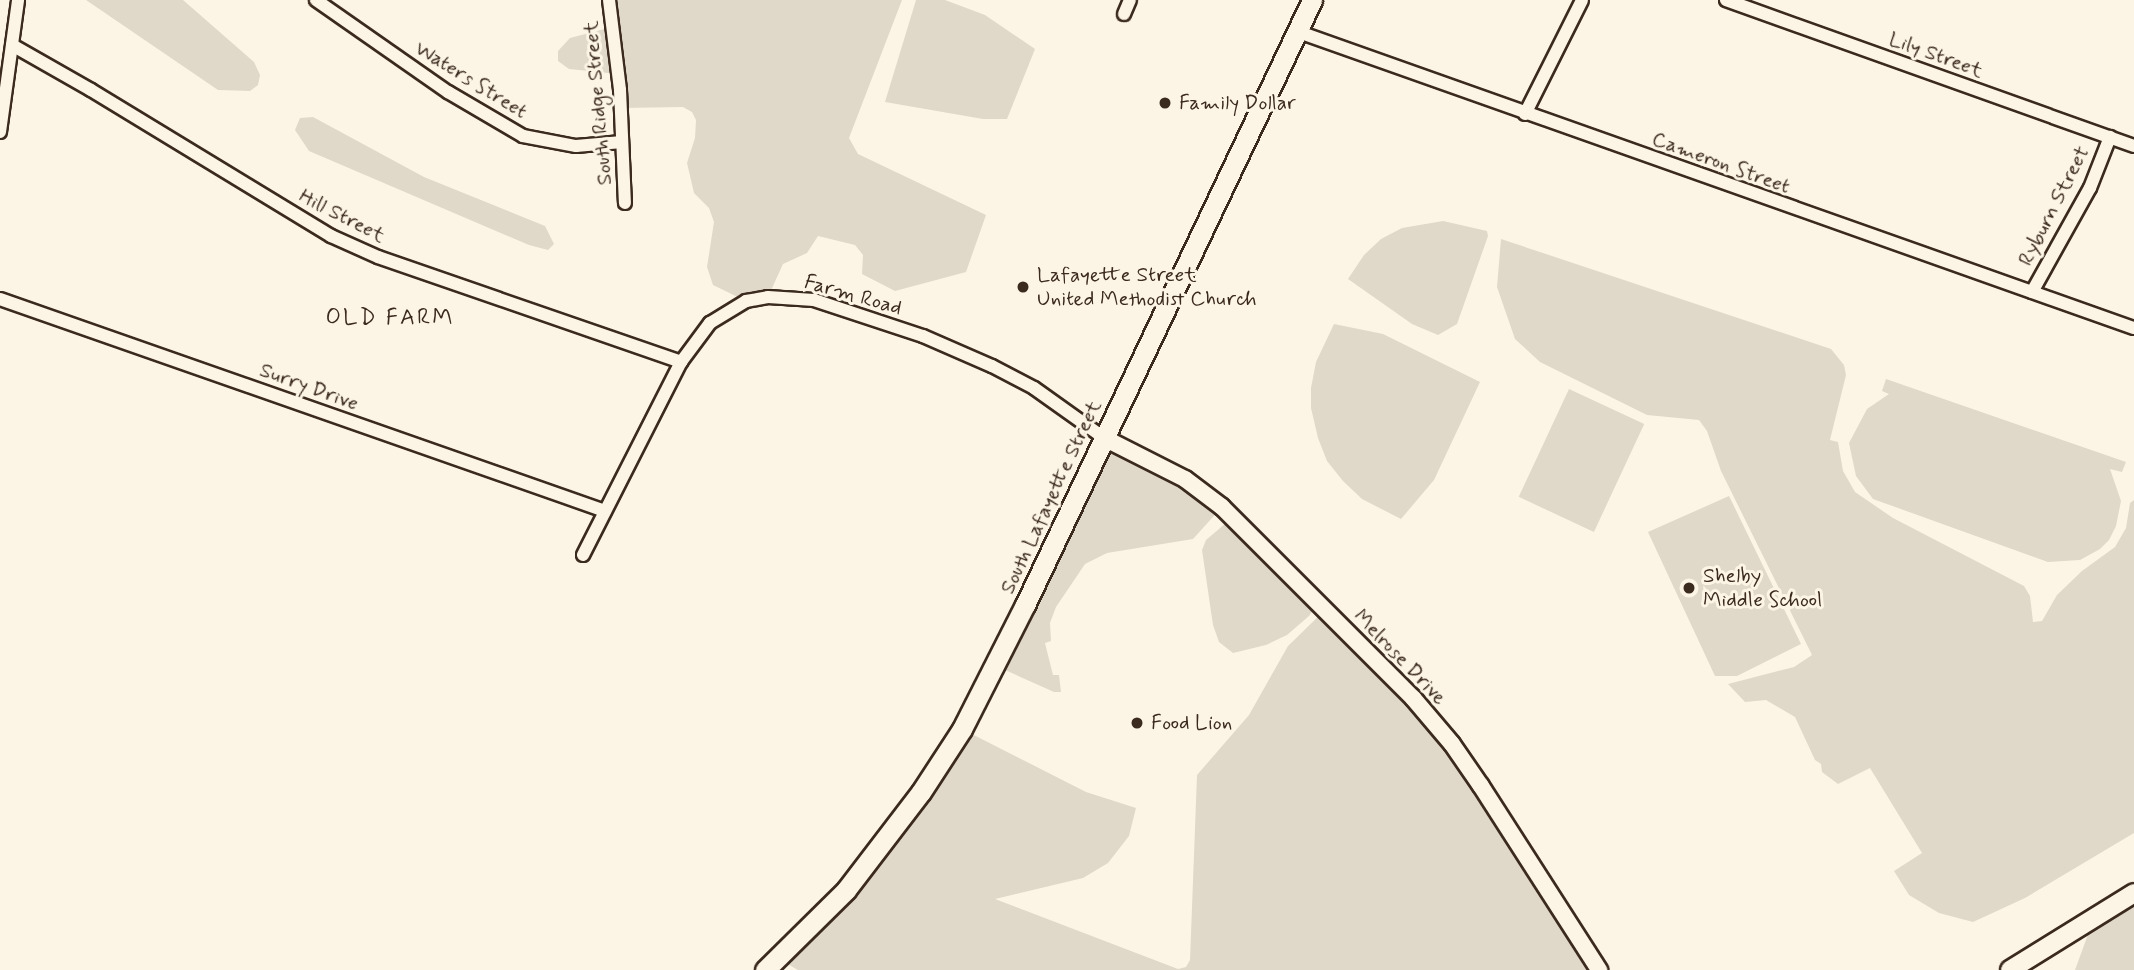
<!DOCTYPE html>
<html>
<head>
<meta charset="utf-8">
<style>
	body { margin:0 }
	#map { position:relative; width:2134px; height:970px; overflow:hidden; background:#fcf5e5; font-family:Mynerve,sans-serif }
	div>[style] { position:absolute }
	.green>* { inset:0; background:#e0d8c8; transform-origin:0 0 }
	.roads { filter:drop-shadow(2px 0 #3b2a1e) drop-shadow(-2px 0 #3b2a1e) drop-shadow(0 2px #3b2a1e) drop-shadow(0 -2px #3b2a1e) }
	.minor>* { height:12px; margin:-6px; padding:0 6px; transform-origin:6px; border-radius:6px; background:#fcf5e5 }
	.tertiary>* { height:16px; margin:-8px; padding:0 8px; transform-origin:8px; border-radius:8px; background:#fcf5e5 }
	.secondary>* { height:18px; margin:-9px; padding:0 9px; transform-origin:9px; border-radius:9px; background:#fcf5e5 }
	.primary>* { height:19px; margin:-9.5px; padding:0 9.5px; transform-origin:9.5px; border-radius:9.5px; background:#fcf5e5 }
	.dots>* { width:19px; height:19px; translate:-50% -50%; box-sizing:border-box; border:4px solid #fcf5e5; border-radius:50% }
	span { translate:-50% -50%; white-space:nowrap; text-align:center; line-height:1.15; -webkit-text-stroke:6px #fcf5e5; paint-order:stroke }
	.street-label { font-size:21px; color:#3b2a1e }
	.poi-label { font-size:21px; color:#3b2a1e }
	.left { translate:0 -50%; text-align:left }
	.neighbourhood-label { font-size:23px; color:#3b2a1e; letter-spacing:2px }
</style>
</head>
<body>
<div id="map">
	<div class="green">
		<div style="clip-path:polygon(86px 0,183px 0,254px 62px,260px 75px,258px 85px,250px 91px,218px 90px)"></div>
		<div style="clip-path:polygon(609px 0,902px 0,849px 138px,858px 154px,986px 215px,966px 272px,895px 291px,862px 274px,863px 255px,855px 245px,818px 236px,807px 253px,783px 264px,768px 297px,746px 301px,713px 285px,707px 267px,714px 222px,709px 208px,694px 193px,687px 163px,695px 138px,696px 120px,692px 112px,683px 107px,621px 108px,618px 74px,569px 69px,558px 61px,558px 51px,570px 38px,612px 27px)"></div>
		<div style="clip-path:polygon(916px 0,945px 0,985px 15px,1035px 49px,1007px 119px,983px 119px,885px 102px)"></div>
		<div style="clip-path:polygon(313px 117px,424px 177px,545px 226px,554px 244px,548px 250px,529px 245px,309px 151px,295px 130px,300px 118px)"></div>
		<div style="clip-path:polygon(1443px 221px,1487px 231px,1488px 236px,1457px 324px,1438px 335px,1412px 324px,1348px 279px,1364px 255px,1381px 239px,1402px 228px)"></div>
		<div style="clip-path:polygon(1501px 239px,1831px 349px,1844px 365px,1846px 375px,1830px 440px,1838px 442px,1843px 471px,1855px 492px,1893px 518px,2024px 586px,2030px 596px,2033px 622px,2042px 621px,2057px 595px,2082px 571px,2115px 547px,2126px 528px,2130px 503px,2134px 500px,2134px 833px,2025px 898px,1973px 922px,1939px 913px,1909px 895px,1894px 871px,1922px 853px,1870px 768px,1838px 784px,1822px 772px,1821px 764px,1815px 760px,1795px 717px,1766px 700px,1745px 702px,1728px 684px,1794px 667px,1812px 655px,1721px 471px,1707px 431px,1699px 420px,1647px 415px,1540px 362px,1515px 339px,1497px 287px)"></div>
		<div style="clip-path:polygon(1334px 324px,1383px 334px,1480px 382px,1434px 480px,1401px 519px,1362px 499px,1343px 481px,1327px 461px,1318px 438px,1311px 408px,1311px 388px,1316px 362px)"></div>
		<div style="clip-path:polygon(1886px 379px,2126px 462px,2122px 472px,2110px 469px,2121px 501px,2116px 526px,2109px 540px,2100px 549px,2080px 560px,2048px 562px,1873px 499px,1856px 476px,1849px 443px,1867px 409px,1889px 394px,1882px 391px)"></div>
		<div style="left:1569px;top:389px;width:83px;height:119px;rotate:25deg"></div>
		<div style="clip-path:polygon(1104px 438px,1222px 507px,1193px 539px,1107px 553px,1085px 564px,1056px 607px,1050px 623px,1051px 641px,1045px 643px,1053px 675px,1059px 675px,1061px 692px,1054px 692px,996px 666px)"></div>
		<div style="clip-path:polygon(1729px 496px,1801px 644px,1737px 676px,1715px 676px,1648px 532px)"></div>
		<div style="clip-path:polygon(1233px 517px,1318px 603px,1309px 616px,1287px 635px,1266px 645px,1233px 653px,1219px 642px,1213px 625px,1202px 550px,1206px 540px)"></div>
		<div style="clip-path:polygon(1325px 610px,1414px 699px,1599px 970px,798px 970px,777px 958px,799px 938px,962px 729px,1086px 792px,1136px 808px,1129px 836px,1108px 863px,1083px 878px,995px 899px,1178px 969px,1186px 967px,1190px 960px,1197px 775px,1249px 715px,1288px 646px)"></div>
		<div style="clip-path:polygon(2134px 893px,2134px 970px,2075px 970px,2094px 918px)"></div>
	</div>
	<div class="roads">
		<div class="minor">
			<div style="left:316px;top:0;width:161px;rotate:34.9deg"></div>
			<div style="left:448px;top:92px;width:87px;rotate:30.4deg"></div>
			<div style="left:523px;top:136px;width:54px;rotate:10.7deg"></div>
			<div style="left:576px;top:146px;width:46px;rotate:-5deg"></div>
			<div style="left:609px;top:0;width:91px;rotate:83deg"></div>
			<div style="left:620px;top:90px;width:113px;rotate:87.5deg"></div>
			<div style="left:1726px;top:0;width:433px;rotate:19.7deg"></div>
			<div style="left:1124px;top:14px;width:15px;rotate:-67deg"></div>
			<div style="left:1296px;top:31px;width:889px;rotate:19.52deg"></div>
			<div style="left:12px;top:45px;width:91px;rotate:29.7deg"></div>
			<div style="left:91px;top:90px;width:281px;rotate:31.3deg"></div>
			<div style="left:331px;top:236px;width:51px;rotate:24.1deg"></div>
			<div style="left:378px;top:257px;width:321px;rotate:19.1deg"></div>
			<div style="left:1525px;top:114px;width:127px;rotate:-63.4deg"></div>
			<div style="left:0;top:132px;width:133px;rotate:-82.2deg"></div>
			<div style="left:2032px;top:292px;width:119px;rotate:-60.9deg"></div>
			<div style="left:2090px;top:188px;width:55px;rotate:-68.6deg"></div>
			<div style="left:0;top:299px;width:641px;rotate:19.31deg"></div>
			<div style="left:583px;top:555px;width:216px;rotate:-63.1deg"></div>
			<div style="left:681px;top:362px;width:49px;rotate:-53.4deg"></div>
			<div style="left:710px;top:323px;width:42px;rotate:-31.4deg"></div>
			<div style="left:746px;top:301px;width:22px;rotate:-10deg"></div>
			<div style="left:768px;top:297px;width:46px;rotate:3.7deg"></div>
			<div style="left:814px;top:300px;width:115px;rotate:18.3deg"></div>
			<div style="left:923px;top:336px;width:75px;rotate:23.5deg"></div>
			<div style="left:992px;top:366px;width:47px;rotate:27.6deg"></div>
			<div style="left:1034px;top:388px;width:86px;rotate:35.5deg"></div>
		</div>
		<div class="tertiary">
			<div style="left:1104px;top:438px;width:91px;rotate:26.8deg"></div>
			<div style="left:1185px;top:479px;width:46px;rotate:37.1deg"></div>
			<div style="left:1222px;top:507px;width:270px;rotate:45deg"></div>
			<div style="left:1413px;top:698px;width:60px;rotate:49.7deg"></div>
			<div style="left:1452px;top:744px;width:51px;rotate:55.4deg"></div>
			<div style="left:1481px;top:786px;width:219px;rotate:57.3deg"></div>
		</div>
		<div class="secondary">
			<div style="left:2010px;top:970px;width:146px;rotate:-31.8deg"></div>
		</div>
		<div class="primary">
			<div style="left:765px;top:970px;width:114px;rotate:-44.6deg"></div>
			<div style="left:846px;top:890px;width:123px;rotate:-52.6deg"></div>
			<div style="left:921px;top:792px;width:75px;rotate:-56.9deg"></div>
			<div style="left:962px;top:729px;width:139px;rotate:-63.1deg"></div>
			<div style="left:1025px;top:605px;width:670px;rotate:-64.62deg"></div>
		</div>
	</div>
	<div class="dots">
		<div style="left:1165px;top:103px;background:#3b2a1e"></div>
		<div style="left:1023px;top:287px;background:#3b2a1e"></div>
		<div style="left:1689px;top:588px;background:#3b2a1e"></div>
		<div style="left:1137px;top:723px;background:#3b2a1e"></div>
	</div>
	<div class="street-label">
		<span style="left:1936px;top:55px;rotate:20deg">Lily Street</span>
		<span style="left:471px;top:80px;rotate:32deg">Waters Street</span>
		<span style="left:598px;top:103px;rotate:-95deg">South Ridge Street</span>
		<span style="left:1721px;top:163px;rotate:20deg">Cameron Street</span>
		<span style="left:2054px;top:206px;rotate:-63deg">Ryburn Street</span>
		<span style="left:342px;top:216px;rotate:27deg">Hill Street</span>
		<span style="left:853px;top:295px;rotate:16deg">Farm Road</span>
		<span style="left:309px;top:387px;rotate:20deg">Surry Drive</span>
		<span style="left:1051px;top:497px;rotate:-65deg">South Lafayette Street</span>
		<span style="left:1400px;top:657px;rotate:46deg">Melrose Drive</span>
	</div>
	<div class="poi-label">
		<span class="left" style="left:1179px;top:103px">Family Dollar</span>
		<span class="left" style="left:1037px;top:287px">Lafayette Street<br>United Methodist Church</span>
		<span class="left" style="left:1703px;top:588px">Shelby<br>Middle School</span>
		<span class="left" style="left:1151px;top:723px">Food Lion</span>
	</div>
	<div class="neighbourhood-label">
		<span style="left:390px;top:318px">OLD FARM</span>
	</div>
</div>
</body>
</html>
